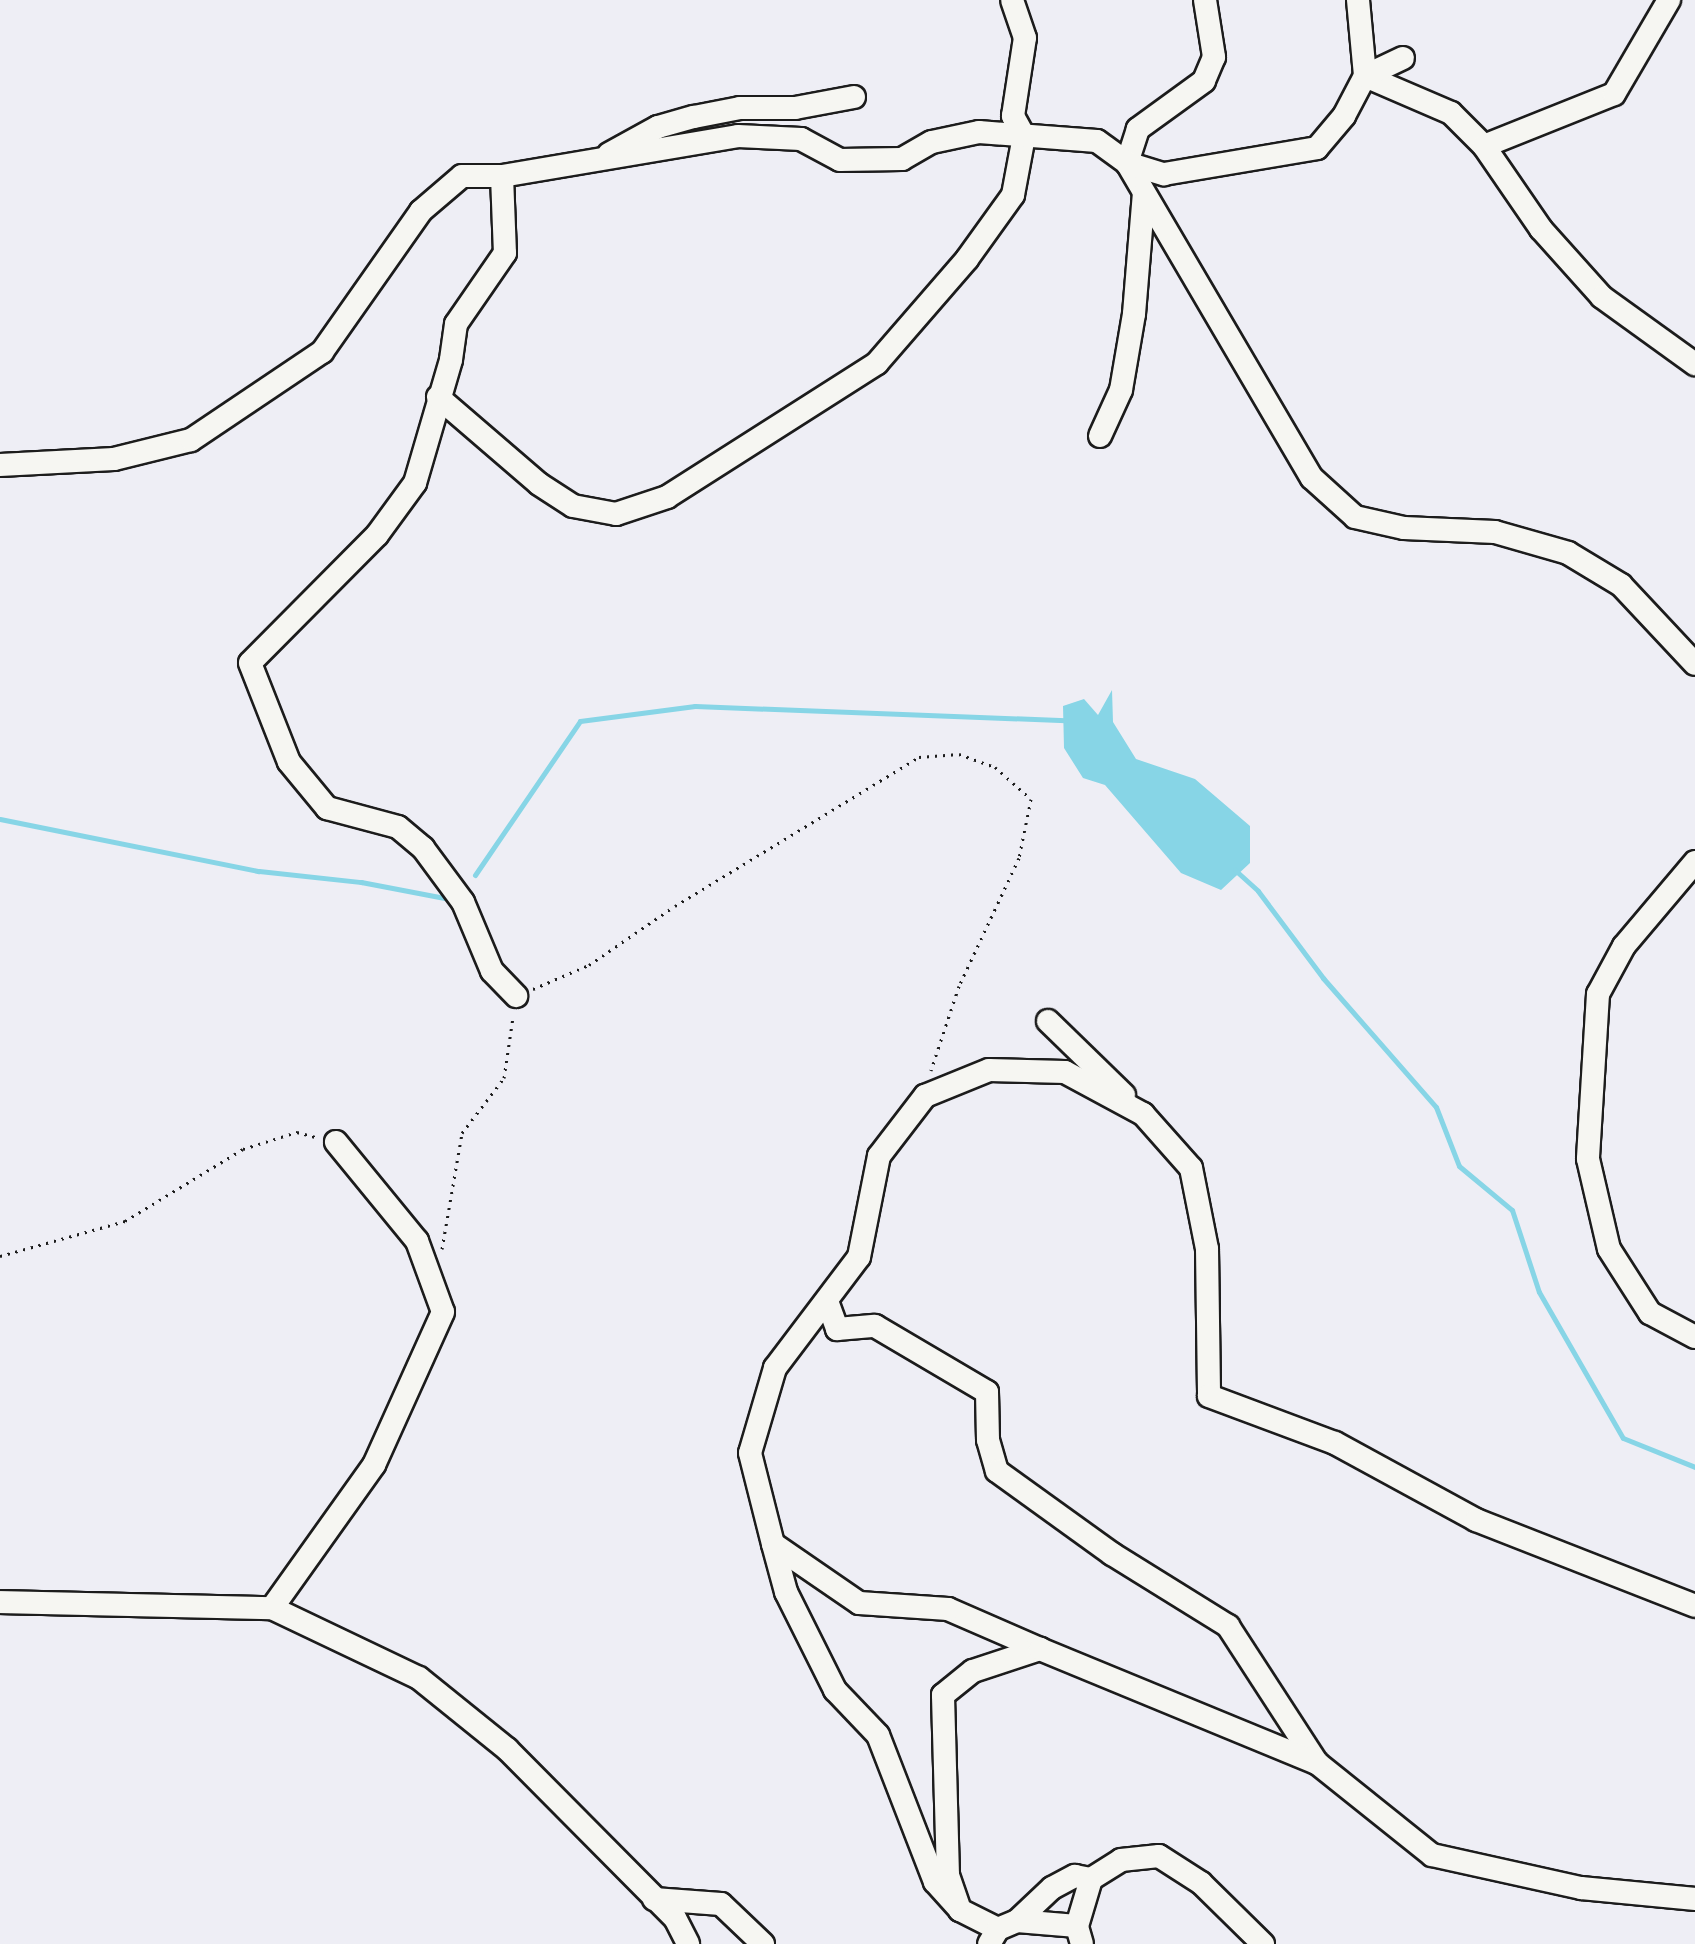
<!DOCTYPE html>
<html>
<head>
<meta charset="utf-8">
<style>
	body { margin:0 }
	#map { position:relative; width:1695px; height:1944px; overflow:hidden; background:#eeeef5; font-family:"Gochi Hand",sans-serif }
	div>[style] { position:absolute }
	.water>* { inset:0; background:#87d5e6 }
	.stream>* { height:5px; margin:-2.5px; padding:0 2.5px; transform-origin:2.5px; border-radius:2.5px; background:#87d5e6 }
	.path>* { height:3px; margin-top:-1.5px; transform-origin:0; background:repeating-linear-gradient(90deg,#1c1c1c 0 2px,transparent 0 8px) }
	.roads { filter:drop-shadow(2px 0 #1c1c1c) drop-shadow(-2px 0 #1c1c1c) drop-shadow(0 2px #1c1c1c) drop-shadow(0 -2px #1c1c1c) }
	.minor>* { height:22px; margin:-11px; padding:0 11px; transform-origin:11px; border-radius:11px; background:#f6f6f2 }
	span { translate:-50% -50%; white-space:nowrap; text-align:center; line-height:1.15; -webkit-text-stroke:6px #f6f6f2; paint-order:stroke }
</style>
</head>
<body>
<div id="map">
	<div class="water">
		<div style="clip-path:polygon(1112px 690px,1113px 722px,1136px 759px,1195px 779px,1250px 826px,1250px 863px,1221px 890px,1181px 873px,1105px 785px,1083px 778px,1064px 748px,1063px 706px,1084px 699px,1098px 715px)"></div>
	</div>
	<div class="stream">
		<div style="left:0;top:819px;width:264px;rotate:11.4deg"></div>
		<div style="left:259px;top:871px;width:103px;rotate:6.2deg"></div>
		<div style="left:361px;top:882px;width:85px;rotate:10.9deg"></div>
		<div style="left:1235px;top:870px;width:31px;rotate:42deg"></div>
		<div style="left:1258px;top:891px;width:109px;rotate:53.2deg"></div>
		<div style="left:1323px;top:978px;width:171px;rotate:48.8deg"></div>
		<div style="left:1436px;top:1107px;width:63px;rotate:68.7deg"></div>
		<div style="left:1459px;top:1166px;width:69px;rotate:39.7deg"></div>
		<div style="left:1512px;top:1210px;width:86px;rotate:71.8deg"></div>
		<div style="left:1539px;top:1292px;width:168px;rotate:60.1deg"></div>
		<div style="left:1623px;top:1438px;width:78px;rotate:21.9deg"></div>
		<div style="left:475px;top:875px;width:186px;rotate:-55.7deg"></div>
		<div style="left:580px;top:721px;width:116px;rotate:-7.4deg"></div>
		<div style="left:695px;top:706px;width:371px;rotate:2.2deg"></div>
	</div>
	<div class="path">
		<div style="left:533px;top:989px;width:61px;rotate:-23.2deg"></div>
		<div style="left:589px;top:965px;width:104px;rotate:-34.5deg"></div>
		<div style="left:675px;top:906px;width:286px;rotate:-31.4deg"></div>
		<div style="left:919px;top:757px;width:40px;rotate:-4.3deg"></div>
		<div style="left:959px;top:754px;width:38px;rotate:20deg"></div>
		<div style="left:995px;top:767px;width:48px;rotate:41.6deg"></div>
		<div style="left:1031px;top:799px;width:60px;rotate:101.5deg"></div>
		<div style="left:1019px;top:858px;width:141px;rotate:115.1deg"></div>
		<div style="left:959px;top:986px;width:89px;rotate:108.4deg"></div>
		<div style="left:442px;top:1249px;width:118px;rotate:-80.2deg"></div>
		<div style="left:462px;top:1133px;width:69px;rotate:-52.6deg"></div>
		<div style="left:504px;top:1078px;width:62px;rotate:-81.6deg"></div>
		<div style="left:0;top:1256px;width:130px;rotate:-15.6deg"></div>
		<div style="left:125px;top:1221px;width:138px;rotate:-31.4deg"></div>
		<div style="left:243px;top:1149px;width:57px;rotate:-17.5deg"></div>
		<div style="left:297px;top:1132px;width:20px;rotate:15deg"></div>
	</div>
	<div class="roads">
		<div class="minor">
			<div style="left:1205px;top:0;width:58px;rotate:81deg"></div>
			<div style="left:1214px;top:57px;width:26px;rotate:113deg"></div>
			<div style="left:1204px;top:81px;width:82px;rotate:144deg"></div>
			<div style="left:1138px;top:129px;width:36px;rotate:108deg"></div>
			<div style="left:1127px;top:163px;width:365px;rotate:59.6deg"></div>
			<div style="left:1312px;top:478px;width:58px;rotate:42.2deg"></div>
			<div style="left:1355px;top:517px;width:50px;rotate:12.7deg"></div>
			<div style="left:1404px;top:528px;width:91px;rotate:2.5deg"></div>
			<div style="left:1495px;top:532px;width:76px;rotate:16deg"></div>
			<div style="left:1568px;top:553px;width:62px;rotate:31.1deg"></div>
			<div style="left:1621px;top:585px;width:108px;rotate:46.9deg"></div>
			<div style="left:1358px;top:0;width:76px;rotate:84.7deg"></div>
			<div style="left:1365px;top:76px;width:94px;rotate:23.3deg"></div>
			<div style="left:1451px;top:113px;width:47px;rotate:45deg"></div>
			<div style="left:1484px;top:146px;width:101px;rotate:55.5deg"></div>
			<div style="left:1541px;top:229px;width:91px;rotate:48.1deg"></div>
			<div style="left:1602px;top:297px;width:115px;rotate:35.8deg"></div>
			<div style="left:1484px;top:146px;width:140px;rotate:-21.8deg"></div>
			<div style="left:1614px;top:94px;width:109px;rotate:-59.7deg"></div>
			<div style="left:609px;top:154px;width:56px;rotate:-28.9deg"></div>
			<div style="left:658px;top:127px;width:37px;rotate:-16deg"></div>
			<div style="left:694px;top:117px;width:47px;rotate:-11.1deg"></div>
			<div style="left:740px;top:108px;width:55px"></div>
			<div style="left:795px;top:108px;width:60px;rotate:-10.6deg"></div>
			<div style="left:502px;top:176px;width:77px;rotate:87.8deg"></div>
			<div style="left:505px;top:253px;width:86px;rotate:124.6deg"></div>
			<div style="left:456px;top:324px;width:36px;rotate:98deg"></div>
			<div style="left:451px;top:360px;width:128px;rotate:106.3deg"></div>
			<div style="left:415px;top:483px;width:64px;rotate:126.2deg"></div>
			<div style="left:377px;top:535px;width:180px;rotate:134.8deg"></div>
			<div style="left:250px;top:663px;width:106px;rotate:68.5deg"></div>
			<div style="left:289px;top:762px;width:60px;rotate:50.4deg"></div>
			<div style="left:327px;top:808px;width:73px;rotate:15deg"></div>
			<div style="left:398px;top:827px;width:33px;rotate:40deg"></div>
			<div style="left:423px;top:848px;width:67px;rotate:53.5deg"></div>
			<div style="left:463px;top:902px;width:75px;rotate:67.2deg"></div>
			<div style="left:492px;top:971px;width:35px;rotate:46deg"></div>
			<div style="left:438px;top:397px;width:133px;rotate:40.7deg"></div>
			<div style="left:539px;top:484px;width:40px;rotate:32.9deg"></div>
			<div style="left:573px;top:506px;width:44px;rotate:10.5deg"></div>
			<div style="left:616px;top:514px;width:54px;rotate:-18.4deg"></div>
			<div style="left:667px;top:497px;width:249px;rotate:-32.5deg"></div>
			<div style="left:877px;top:363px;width:138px;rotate:-49.1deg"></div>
			<div style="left:967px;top:259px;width:79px;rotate:-54.3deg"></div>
			<div style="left:1013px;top:195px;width:60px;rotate:-79.4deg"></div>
			<div style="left:1024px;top:136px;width:23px;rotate:-119deg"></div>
			<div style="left:1013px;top:116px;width:79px;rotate:-81.3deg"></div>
			<div style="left:1025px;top:38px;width:40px;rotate:-108.9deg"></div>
			<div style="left:1100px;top:436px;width:51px;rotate:-65.5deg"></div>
			<div style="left:1121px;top:390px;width:77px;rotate:-80.3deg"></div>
			<div style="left:1134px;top:314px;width:121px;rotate:-85.3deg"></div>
			<div style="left:0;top:465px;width:114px;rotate:-3deg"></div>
			<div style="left:114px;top:459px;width:79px;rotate:-13.9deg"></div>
			<div style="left:191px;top:440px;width:158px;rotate:-33.9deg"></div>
			<div style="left:322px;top:352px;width:172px;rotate:-54.9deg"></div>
			<div style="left:421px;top:211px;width:54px;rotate:-40.5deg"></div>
			<div style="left:462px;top:176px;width:40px"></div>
			<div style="left:502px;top:176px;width:239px;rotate:-9.6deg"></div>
			<div style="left:738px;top:136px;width:63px;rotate:2.7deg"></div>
			<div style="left:801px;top:139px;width:44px;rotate:28.3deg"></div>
			<div style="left:840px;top:160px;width:62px;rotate:-0.9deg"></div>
			<div style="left:902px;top:159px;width:34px;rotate:-30deg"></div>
			<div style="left:932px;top:142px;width:48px;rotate:-12deg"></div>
			<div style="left:979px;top:132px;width:118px;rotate:4.4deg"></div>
			<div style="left:1097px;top:141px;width:37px;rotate:36deg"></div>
			<div style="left:1127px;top:163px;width:39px;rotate:17deg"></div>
			<div style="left:1164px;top:174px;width:155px;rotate:-9.6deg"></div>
			<div style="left:1317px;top:148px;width:42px;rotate:-49.8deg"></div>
			<div style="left:1344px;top:116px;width:45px;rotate:-62.3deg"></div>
			<div style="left:1365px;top:76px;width:42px;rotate:-25.3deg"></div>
			<div style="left:1695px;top:862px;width:110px;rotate:130.2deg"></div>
			<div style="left:1624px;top:946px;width:55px;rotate:118.4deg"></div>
			<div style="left:1598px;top:994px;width:165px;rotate:93.5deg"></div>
			<div style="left:1588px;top:1159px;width:92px;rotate:76.9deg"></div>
			<div style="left:1609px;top:1249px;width:76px;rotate:57.4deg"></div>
			<div style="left:1650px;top:1313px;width:51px;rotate:28.1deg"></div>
			<div style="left:1048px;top:1021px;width:106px;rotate:44.2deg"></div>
			<div style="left:827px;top:1301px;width:30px;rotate:70deg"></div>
			<div style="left:837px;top:1329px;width:38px;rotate:-5deg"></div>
			<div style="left:875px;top:1326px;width:130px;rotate:30.5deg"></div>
			<div style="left:987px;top:1392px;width:48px;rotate:88.8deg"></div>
			<div style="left:988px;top:1440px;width:32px;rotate:74deg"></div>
			<div style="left:997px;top:1471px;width:142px;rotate:35.8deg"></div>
			<div style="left:1112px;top:1554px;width:137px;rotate:31.8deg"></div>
			<div style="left:1228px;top:1626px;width:163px;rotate:57deg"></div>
			<div style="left:1317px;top:1763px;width:147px;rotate:38.7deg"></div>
			<div style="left:1432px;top:1855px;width:153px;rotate:12.5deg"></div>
			<div style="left:1581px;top:1888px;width:115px;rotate:5.5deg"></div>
			<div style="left:773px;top:1544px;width:50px;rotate:74.8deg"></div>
			<div style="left:786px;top:1592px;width:110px;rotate:63.4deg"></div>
			<div style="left:835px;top:1690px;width:62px;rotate:46.3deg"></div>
			<div style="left:878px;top:1735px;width:158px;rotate:68.8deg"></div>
			<div style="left:935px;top:1882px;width:38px;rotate:48deg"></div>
			<div style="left:960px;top:1910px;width:42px;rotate:26.6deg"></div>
			<div style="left:0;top:1602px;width:272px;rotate:1.3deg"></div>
			<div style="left:272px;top:1608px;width:163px;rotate:25.5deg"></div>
			<div style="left:419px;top:1678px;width:113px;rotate:38.9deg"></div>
			<div style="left:507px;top:1749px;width:238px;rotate:45.2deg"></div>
			<div style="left:675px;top:1918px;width:29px;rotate:63deg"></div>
			<div style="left:272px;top:1608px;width:176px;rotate:-54.5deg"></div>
			<div style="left:374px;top:1465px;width:168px;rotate:-65.7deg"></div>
			<div style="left:443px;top:1312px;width:76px;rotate:-110.1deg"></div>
			<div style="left:417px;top:1241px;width:128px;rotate:-129.3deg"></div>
			<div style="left:1040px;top:1649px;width:100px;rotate:-156.5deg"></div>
			<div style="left:948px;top:1609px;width:89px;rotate:-176.1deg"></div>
			<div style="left:859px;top:1603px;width:104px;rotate:-145.5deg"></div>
			<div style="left:773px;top:1544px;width:94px;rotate:-104.2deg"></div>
			<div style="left:750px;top:1453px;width:89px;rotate:-73.6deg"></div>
			<div style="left:775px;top:1368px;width:139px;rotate:-52.9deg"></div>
			<div style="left:859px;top:1257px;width:103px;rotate:-78.8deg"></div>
			<div style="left:879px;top:1156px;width:76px;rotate:-52.5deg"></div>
			<div style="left:925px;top:1096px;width:69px;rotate:-22.1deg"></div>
			<div style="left:989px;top:1070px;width:76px;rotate:1.5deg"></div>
			<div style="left:1065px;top:1072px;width:89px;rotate:28.3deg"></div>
			<div style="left:1143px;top:1114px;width:72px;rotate:48.4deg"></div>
			<div style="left:1191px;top:1168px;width:83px;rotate:78.8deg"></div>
			<div style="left:1207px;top:1249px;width:147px;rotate:89.2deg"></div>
			<div style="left:1209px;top:1396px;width:134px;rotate:20.5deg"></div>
			<div style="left:1335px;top:1443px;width:161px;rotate:28.6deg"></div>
			<div style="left:1476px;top:1520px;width:235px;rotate:21.4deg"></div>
			<div style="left:654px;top:1899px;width:67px;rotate:4.3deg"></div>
			<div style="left:721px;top:1904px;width:58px;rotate:43.6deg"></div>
			<div style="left:960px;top:1910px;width:37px;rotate:-109deg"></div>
			<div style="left:948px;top:1875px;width:180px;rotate:-91.6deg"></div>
			<div style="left:943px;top:1695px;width:38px;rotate:-39deg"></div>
			<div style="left:973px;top:1671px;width:71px;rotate:-18.2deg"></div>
			<div style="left:1040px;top:1649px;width:300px;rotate:22.4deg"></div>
			<div style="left:1017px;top:1921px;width:60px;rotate:4.8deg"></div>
			<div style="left:989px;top:1944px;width:17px;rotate:-59deg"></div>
			<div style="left:998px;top:1929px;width:21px;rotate:-23deg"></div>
			<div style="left:1017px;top:1921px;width:48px;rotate:-43.3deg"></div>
			<div style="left:1052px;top:1888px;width:26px;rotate:-28deg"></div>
			<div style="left:1075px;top:1876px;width:16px;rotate:11deg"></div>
			<div style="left:1082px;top:1944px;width:19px;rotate:-106deg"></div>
			<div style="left:1077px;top:1926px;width:49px;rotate:-73.4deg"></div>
			<div style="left:1091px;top:1879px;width:36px;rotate:-32deg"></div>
			<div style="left:1121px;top:1860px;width:38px;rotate:-6deg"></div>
			<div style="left:1159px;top:1856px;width:50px;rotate:32.7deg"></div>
			<div style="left:1201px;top:1883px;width:87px;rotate:44.5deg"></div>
		</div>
	</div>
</div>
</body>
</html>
